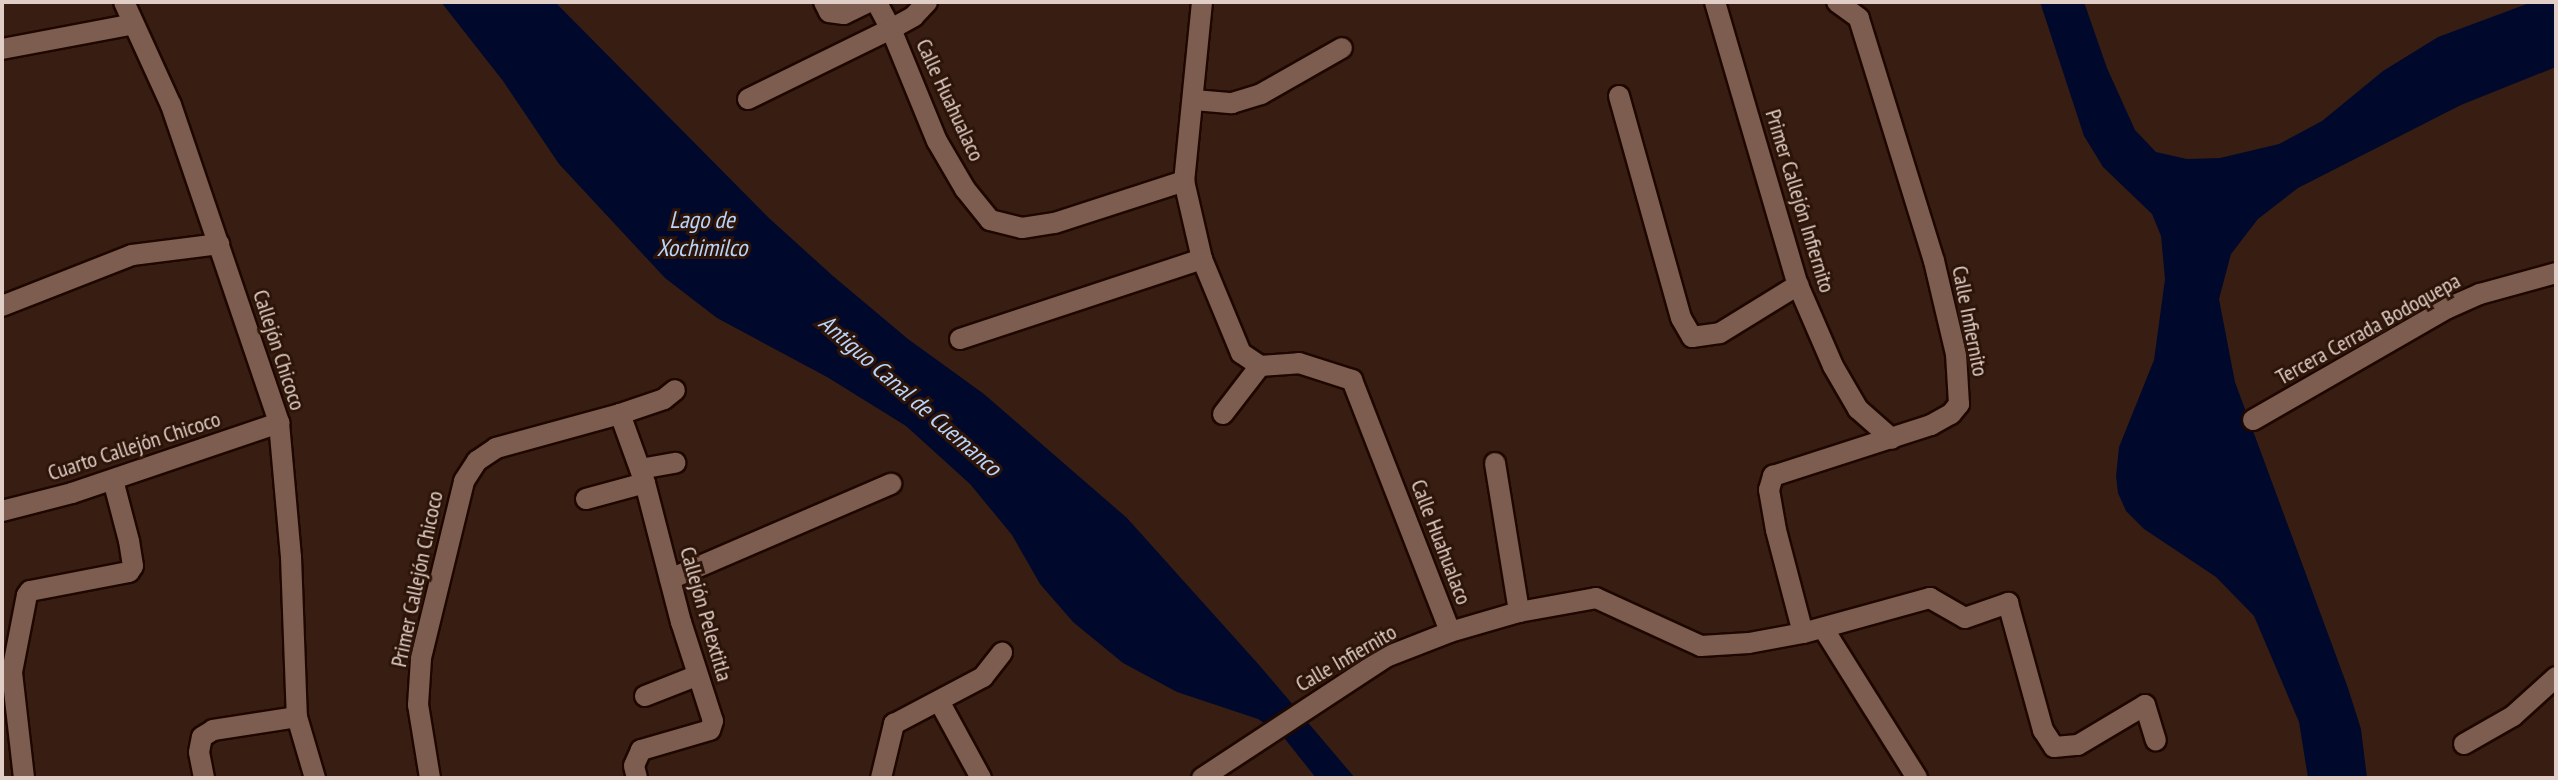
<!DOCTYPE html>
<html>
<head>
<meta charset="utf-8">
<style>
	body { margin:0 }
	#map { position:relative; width:2558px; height:780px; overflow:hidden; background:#381e12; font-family:"PT Sans Narrow",sans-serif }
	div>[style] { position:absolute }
	.water>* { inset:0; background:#00092b }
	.roads { filter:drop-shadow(2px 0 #1e0700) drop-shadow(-2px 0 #1e0700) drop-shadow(0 2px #1e0700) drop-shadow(0 -2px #1e0700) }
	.lane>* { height:20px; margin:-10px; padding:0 10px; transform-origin:10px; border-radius:10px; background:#7c5d4f }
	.street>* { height:20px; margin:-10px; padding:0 10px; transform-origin:10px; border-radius:10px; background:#7c5d4f }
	span { translate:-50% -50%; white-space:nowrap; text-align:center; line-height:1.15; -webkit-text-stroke:6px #2d1408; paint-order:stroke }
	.street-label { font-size:22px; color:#e0cec7 }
	.water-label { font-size:24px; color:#b9d4fb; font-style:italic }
	.frame { position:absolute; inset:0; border:4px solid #e0cec7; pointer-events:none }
</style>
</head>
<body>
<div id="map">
	<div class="water">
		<div style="clip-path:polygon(441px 2px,555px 2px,770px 219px,833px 276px,908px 339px,984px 394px,1127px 518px,1260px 666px,1355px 778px,1316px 778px,1281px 734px,1258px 719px,1177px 692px,1123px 663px,1073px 622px,1040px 584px,1012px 535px,970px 484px,906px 426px,827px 377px,717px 318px,665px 278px,559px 164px,503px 81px)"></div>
		<div style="clip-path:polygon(2040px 2px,2084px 2px,2107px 68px,2135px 130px,2156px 152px,2187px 159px,2220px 158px,2279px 144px,2322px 121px,2383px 71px,2438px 37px,2532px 2px,2556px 2px,2556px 67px,2461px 105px,2298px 188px,2258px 219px,2231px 254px,2219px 299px,2235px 382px,2348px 688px,2361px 729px,2367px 778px,2308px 778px,2299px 722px,2254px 616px,2216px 577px,2144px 529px,2126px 511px,2118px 493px,2116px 476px,2119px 447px,2154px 360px,2165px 279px,2161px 236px,2152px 214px,2103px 167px,2084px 136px)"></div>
	</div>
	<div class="roads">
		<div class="lane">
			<div style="left:2px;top:49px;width:134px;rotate:-10.7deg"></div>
			<div style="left:2px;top:306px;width:140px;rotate:-21.4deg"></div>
			<div style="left:132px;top:255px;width:88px;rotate:-7.2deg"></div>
			<div style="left:1495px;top:463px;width:151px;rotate:80.8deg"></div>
		</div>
		<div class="street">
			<div style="left:124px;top:2px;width:113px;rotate:65.5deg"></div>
			<div style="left:171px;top:105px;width:336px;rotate:71.2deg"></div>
			<div style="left:279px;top:423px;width:135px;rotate:84.9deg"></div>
			<div style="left:291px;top:557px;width:160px;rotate:87.9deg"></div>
			<div style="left:297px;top:717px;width:64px;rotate:73.6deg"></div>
			<div style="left:824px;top:2px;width:11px;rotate:63deg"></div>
			<div style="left:829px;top:12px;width:15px;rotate:8deg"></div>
			<div style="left:844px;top:14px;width:28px;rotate:-26deg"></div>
			<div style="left:872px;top:2px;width:5px;rotate:11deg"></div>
			<div style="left:877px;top:3px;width:30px;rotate:62deg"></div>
			<div style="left:891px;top:29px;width:121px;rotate:67.7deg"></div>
			<div style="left:937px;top:141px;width:56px;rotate:59.7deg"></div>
			<div style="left:965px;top:189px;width:40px;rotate:51deg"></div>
			<div style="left:990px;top:220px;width:33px;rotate:14deg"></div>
			<div style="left:1022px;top:228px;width:33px;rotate:-9deg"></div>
			<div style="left:1055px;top:223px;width:136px;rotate:-18deg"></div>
			<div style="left:1202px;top:2px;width:180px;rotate:95.7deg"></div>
			<div style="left:1184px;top:181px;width:80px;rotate:77deg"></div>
			<div style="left:1202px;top:259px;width:102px;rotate:67.5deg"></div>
			<div style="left:1241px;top:353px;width:23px;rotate:34deg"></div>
			<div style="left:1260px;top:366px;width:39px;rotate:-4deg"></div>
			<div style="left:1299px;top:363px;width:56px;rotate:17.8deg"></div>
			<div style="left:1352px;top:380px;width:270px;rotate:68.7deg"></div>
			<div style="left:1715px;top:2px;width:295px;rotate:73.7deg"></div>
			<div style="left:1798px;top:285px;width:88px;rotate:66.6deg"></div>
			<div style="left:1833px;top:366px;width:50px;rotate:59.8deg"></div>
			<div style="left:1858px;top:409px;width:45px;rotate:41.4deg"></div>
			<div style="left:1619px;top:96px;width:230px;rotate:74.4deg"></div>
			<div style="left:1681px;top:318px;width:22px;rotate:60deg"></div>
			<div style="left:1692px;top:337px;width:28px;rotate:-8deg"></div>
			<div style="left:1720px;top:333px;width:92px;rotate:-31.6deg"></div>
			<div style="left:748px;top:99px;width:159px;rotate:-26.1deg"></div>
			<div style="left:891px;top:29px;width:26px;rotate:-29deg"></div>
			<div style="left:914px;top:16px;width:19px;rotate:-47deg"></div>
			<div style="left:1194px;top:100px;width:38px;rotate:5deg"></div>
			<div style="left:1232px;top:103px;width:30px;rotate:-17deg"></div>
			<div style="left:1261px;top:94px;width:93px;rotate:-29.6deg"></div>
			<div style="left:960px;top:339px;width:255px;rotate:-18.3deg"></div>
			<div style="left:620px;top:414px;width:73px;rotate:70.1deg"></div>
			<div style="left:645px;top:483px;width:144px;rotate:75.5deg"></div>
			<div style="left:681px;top:622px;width:104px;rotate:72.1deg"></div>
			<div style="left:713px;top:721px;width:9px;rotate:108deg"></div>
			<div style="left:710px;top:730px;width:72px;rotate:163.8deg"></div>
			<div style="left:641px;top:750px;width:17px;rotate:114deg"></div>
			<div style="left:634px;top:766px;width:12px;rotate:76deg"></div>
			<div style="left:1223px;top:414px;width:61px;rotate:-52.4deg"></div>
			<div style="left:2253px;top:420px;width:225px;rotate:-29.9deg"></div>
			<div style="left:2448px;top:308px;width:35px;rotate:-24deg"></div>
			<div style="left:2480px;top:294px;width:79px;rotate:-15.4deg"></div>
			<div style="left:640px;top:469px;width:36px;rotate:-10deg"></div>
			<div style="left:586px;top:499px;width:61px;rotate:-15.2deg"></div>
			<div style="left:2px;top:511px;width:72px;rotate:-14.4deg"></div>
			<div style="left:72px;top:493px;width:219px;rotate:-18.7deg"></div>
			<div style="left:670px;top:579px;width:241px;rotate:-23.3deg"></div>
			<div style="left:1823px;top:628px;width:177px;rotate:57.9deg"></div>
			<div style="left:1803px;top:633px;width:106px;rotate:-104.7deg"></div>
			<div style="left:1776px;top:530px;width:41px;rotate:-99.9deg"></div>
			<div style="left:1769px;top:490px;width:15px;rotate:-74deg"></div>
			<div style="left:1773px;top:476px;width:166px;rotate:-17.9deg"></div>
			<div style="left:1931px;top:425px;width:23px;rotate:-29deg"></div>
			<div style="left:1951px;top:414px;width:13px;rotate:-51deg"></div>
			<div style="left:1959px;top:404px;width:50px;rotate:-93.4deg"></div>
			<div style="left:1956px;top:354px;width:96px;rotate:-103.3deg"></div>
			<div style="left:1934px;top:261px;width:254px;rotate:-107.2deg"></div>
			<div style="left:1859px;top:18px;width:27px;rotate:-144deg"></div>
			<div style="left:645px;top:696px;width:55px;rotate:-21.4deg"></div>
			<div style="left:939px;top:701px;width:88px;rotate:61.4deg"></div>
			<div style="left:2464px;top:744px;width:56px;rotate:-29.7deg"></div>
			<div style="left:2513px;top:716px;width:58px;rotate:-42.2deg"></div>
			<div style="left:24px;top:778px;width:107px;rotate:-96.5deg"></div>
			<div style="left:12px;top:672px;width:78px;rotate:-79deg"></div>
			<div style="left:27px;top:595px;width:5px;rotate:-53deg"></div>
			<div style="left:30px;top:591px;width:101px;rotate:-10.9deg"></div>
			<div style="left:129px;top:572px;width:7px;rotate:-56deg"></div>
			<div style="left:133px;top:566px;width:25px;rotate:-99deg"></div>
			<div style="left:129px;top:541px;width:63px;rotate:-104.7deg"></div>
			<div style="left:204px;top:778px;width:26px;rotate:-101deg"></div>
			<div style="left:199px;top:752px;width:15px;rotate:-79deg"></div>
			<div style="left:202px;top:737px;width:13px;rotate:-32deg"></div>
			<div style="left:213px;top:730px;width:85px;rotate:-8.8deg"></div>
			<div style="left:430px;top:778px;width:74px;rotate:-99.3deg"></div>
			<div style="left:418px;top:705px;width:47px;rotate:-86.3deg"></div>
			<div style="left:421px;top:658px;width:182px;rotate:-76.3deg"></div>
			<div style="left:464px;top:481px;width:24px;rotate:-57deg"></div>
			<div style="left:477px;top:461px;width:23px;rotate:-34deg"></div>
			<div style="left:496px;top:448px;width:129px;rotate:-15.3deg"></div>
			<div style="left:620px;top:414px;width:46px;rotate:-18.8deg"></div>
			<div style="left:664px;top:399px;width:14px;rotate:-39deg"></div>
			<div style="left:881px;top:778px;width:56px;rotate:-76.5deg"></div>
			<div style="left:894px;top:724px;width:101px;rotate:-27.8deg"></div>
			<div style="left:983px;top:677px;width:31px;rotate:-52deg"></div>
			<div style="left:1202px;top:778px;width:220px;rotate:-33.3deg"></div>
			<div style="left:1386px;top:657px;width:69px;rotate:-21.3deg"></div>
			<div style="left:1450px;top:632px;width:72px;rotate:-16.2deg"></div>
			<div style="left:1519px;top:612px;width:78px;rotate:-10.3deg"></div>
			<div style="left:1596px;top:598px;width:115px;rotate:24.6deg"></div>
			<div style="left:1701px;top:646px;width:48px;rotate:-3.6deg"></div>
			<div style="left:1749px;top:643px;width:55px;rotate:-10.5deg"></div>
			<div style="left:1803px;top:633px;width:132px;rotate:-15.4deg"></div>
			<div style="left:1930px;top:598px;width:40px;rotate:29.7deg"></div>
			<div style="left:1965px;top:618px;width:46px;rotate:-19.2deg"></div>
			<div style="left:2008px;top:603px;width:132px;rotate:74.6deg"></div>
			<div style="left:2043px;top:730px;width:20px;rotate:57deg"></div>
			<div style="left:2054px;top:747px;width:24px;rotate:-5deg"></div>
			<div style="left:2078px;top:745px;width:78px;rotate:-30.8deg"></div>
			<div style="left:2145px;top:705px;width:37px;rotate:73deg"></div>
		</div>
	</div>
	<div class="street-label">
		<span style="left:950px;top:100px;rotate:65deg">Calle Huahualaco</span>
		<span style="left:1800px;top:201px;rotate:73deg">Primer Callejón Infiernito</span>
		<span style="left:1970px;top:321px;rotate:79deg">Calle Infiernito</span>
		<span style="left:2368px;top:329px;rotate:-29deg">Tercera Cerrada Bodoquepa</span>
		<span style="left:279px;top:350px;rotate:72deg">Callejón Chicoco</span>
		<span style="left:134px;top:446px;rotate:-18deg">Cuarto Callejón Chicoco</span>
		<span style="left:1441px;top:542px;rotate:69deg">Calle Huahualaco</span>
		<span style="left:417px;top:579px;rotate:-78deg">Primer Callejón Chicoco</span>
		<span style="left:706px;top:614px;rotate:74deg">Callejón Pelextitla</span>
		<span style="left:1346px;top:658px;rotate:-30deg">Calle Infiernito</span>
	</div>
	<div class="water-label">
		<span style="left:702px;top:234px">Lago de<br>Xochimilco</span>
		<span style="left:910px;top:395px;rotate:41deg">Antiguo Canal de Cuemanco</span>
	</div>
	<div class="frame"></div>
</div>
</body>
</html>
